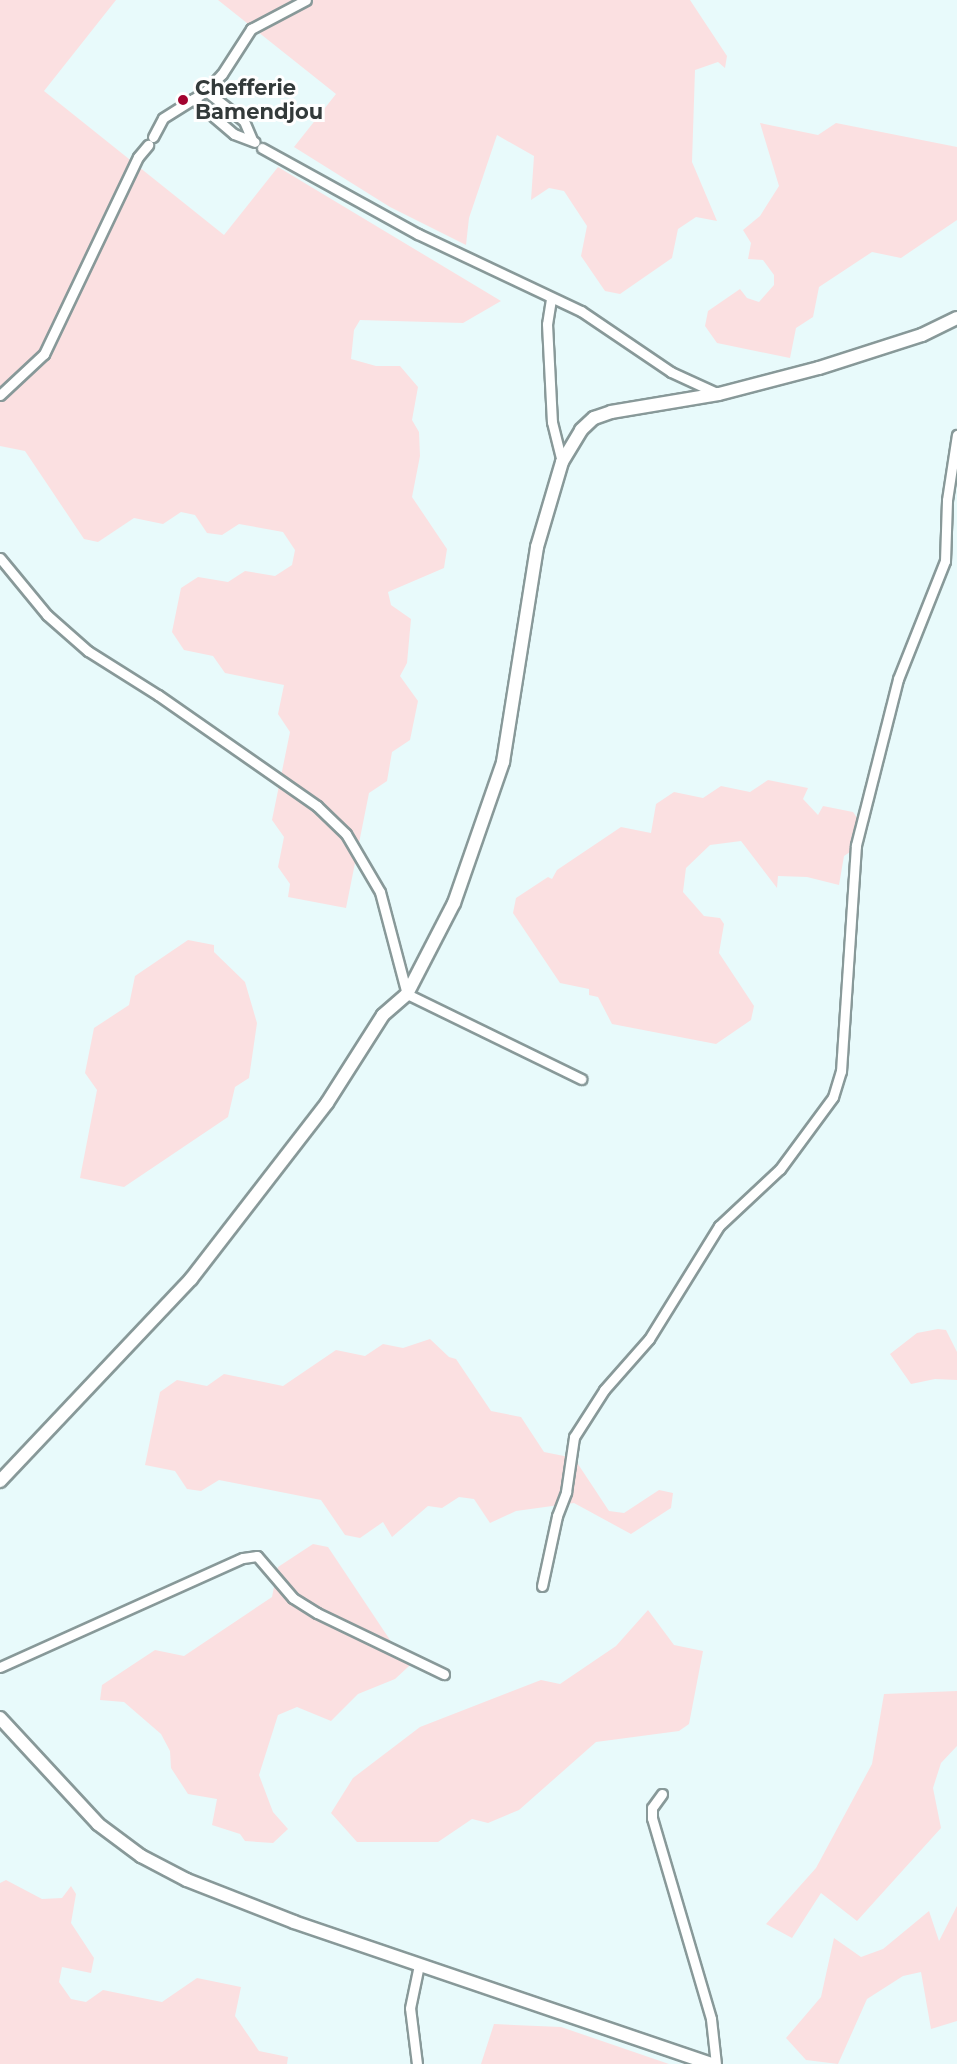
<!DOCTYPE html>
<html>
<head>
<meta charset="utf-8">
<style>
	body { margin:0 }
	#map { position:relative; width:957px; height:2064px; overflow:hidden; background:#e8fafb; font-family:Montserrat,sans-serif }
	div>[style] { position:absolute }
	.green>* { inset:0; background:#fbe0e1 }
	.roads { filter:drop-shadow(2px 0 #899) drop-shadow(-2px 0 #899) drop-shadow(0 2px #899) drop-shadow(0 -2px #899) }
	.minor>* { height:9px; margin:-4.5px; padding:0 4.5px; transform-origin:4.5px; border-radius:4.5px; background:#fff }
	.major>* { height:12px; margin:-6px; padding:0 6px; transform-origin:6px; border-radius:6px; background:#fff }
	.dots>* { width:16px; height:16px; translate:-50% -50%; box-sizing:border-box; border:3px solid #fff; border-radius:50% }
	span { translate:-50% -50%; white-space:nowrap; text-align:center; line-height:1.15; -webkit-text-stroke:6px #fff; paint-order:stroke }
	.poi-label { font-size:21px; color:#333a3a; font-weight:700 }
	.left { translate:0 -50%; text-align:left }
</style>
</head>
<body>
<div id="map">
	<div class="green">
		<div style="clip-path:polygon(0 0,116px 0,44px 91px,224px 235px,278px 167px,501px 301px,463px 323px,360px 320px,354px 330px,351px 359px,376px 366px,400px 366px,418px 387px,412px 420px,419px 432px,420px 456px,412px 497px,447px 549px,444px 568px,388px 592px,391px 605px,411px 619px,407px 663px,400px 676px,418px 701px,410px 740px,392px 752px,387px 781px,369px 793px,346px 908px,288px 897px,290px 884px,278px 867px,284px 837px,272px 820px,290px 732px,278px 714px,284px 685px,225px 673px,213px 656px,184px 650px,172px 632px,181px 588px,198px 577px,228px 582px,245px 571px,275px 576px,292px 565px,295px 550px,283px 532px,239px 524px,222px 535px,207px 533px,195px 515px,181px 512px,163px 524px,134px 518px,98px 542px,84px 539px,25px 451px,0 446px)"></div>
		<div style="clip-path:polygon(218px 0,690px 0,727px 56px,725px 68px,718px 62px,695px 70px,692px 162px,717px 221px,696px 217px,678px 229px,672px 258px,620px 294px,605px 291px,581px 256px,587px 226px,564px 191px,549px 188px,531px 200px,534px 156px,497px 135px,469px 218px,466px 245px,390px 207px,294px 147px,336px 94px)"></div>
		<div style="clip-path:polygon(760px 123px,818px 135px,836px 123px,957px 147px,957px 220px,901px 258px,872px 252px,819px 287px,813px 317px,796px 328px,790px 358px,717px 343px,705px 326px,708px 311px,740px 289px,747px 298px,759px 302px,774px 285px,774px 275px,763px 260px,748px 259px,751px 243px,743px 230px,760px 216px,779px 186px)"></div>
		<div style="clip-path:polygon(768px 780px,808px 788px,803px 799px,818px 815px,823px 806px,853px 812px,865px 829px,862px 844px,844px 856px,839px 885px,807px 877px,778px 876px,777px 888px,741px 841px,710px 845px,686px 868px,683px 892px,704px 916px,720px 918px,724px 924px,719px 953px,754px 1006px,751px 1020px,716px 1044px,612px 1024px,598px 997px,589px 995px,589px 989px,560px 983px,513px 913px,516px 898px,548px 877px,552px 879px,557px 870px,621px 827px,651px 833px,656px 804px,674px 792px,703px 798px,721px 786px,750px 792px)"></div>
		<div style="clip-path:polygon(188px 940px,214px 945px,214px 952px,245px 982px,257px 1023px,249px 1078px,235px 1087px,228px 1117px,124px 1187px,80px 1178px,97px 1090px,85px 1073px,94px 1028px,129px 1005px,135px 976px)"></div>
		<div style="clip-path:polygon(938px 1329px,946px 1330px,957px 1352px,957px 1380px,935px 1379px,911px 1384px,890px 1354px,917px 1333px)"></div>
		<div style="clip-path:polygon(430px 1339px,449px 1357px,456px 1359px,491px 1411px,521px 1417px,544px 1452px,574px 1458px,609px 1511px,624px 1513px,659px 1490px,673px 1493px,671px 1508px,631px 1534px,574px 1503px,516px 1511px,490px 1523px,474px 1499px,459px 1497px,442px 1508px,428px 1506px,392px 1537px,383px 1522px,360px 1538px,345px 1535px,321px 1500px,219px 1480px,201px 1491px,187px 1489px,175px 1471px,145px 1465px,160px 1392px,177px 1380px,207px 1386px,224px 1374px,283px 1386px,336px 1350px,365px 1356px,383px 1344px,403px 1348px)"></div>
		<div style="clip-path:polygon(313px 1544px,328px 1547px,398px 1652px,420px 1656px,395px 1679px,358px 1694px,331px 1721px,297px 1707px,278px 1715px,259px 1775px,273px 1812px,288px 1829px,273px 1843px,245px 1841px,240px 1834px,212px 1825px,217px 1799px,188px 1794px,171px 1768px,170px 1751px,161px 1734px,124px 1702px,100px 1700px,102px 1685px,155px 1650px,184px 1656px,272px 1597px,278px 1567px)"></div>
		<div style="clip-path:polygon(648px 1610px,674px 1645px,703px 1651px,689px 1724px,679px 1731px,596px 1742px,519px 1810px,488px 1823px,472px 1819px,438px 1842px,357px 1842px,331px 1813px,353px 1778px,420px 1727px,541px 1680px,560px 1684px,616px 1646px)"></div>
		<div style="clip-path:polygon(957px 1691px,957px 1746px,941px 1763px,933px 1788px,941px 1828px,857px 1921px,821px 1893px,792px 1938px,766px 1924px,816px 1868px,872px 1764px,884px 1694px)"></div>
		<div style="clip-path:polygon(6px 1880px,42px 1899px,62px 1898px,71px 1886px,76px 1894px,71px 1923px,94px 1958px,91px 1973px,62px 1967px,59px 1982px,71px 1999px,86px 2002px,103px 1990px,162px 2002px,197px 1978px,241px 1987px,235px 2016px,259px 2051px,288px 2057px,287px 2064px,0 2064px,0 1883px)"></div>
		<div style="clip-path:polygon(957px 1906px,957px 2021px,931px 2029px,921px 1972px,903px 1976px,867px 1999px,838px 2064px,806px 2060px,786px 2038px,821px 1997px,834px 1938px,861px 1957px,883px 1949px,929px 1911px,939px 1941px)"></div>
		<div style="clip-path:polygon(494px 2024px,561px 2027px,669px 2064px,481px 2064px)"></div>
	</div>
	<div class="roads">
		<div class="minor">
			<div style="left:206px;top:91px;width:48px;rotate:38.3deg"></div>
			<div style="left:244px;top:121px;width:21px;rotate:67deg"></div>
			<div style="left:193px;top:99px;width:54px;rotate:40.5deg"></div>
			<div style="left:234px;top:134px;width:22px;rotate:21deg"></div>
			<div style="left:153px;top:137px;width:21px;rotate:-62deg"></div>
			<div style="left:163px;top:118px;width:51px;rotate:-32.1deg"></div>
			<div style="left:206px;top:91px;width:23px;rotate:-47deg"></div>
			<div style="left:222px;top:74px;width:54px;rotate:-57.2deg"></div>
			<div style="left:251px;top:29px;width:62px;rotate:-27.8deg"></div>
			<div style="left:262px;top:148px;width:178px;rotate:28.9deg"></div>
			<div style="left:418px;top:234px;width:180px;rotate:25.3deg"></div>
			<div style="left:581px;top:311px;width:109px;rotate:34.1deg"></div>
			<div style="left:671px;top:372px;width:53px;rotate:24.6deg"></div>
			<div style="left:551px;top:299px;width:25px;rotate:99deg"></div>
			<div style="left:547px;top:324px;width:98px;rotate:87.1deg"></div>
			<div style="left:552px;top:422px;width:41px;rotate:76deg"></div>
			<div style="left:0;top:395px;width:60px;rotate:-43deg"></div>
			<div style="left:44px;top:354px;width:218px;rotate:-64.5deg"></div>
			<div style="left:138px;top:157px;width:16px;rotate:-50deg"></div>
			<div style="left:0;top:558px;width:74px;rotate:50.5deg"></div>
			<div style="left:47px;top:615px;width:55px;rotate:41.3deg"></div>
			<div style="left:88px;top:651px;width:83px;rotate:32.2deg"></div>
			<div style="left:158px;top:695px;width:194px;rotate:34.9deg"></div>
			<div style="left:317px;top:806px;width:40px;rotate:44deg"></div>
			<div style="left:346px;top:834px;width:67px;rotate:59.6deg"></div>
			<div style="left:380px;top:892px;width:106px;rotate:75.2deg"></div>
			<div style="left:407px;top:994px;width:194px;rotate:26deg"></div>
			<div style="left:542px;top:1586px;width:72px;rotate:-77.9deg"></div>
			<div style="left:557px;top:1516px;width:26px;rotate:-69deg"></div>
			<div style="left:566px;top:1492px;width:56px;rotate:-81.7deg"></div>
			<div style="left:574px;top:1437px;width:56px;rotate:-57.4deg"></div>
			<div style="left:604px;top:1390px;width:68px;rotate:-48.6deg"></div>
			<div style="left:649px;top:1339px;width:133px;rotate:-58.2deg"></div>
			<div style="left:719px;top:1226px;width:83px;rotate:-43.1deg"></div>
			<div style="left:780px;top:1169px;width:89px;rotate:-53.6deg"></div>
			<div style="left:833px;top:1097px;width:27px;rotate:-73deg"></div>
			<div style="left:841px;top:1071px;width:226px;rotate:-86.2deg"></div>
			<div style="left:856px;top:845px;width:171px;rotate:-75.8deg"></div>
			<div style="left:898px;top:679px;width:127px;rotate:-68.3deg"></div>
			<div style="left:945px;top:561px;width:61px;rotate:-88.1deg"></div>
			<div style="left:947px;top:500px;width:66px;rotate:-81.3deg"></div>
			<div style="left:0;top:1667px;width:266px;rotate:-24.2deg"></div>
			<div style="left:243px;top:1558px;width:14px;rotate:-8deg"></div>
			<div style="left:257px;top:1556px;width:55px;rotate:49.4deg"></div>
			<div style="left:293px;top:1598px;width:28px;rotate:32deg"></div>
			<div style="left:317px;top:1613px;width:141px;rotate:25.7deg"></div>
			<div style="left:662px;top:1794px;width:17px;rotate:126deg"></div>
			<div style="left:652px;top:1808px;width:10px;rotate:90deg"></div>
			<div style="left:652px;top:1818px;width:209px;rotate:73.6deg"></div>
			<div style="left:711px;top:2019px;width:45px;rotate:83.7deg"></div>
			<div style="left:417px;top:2064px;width:56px;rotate:-97.1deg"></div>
			<div style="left:410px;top:2008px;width:44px;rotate:-78.2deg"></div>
		</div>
		<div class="major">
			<div style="left:0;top:1481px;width:278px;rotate:-46.6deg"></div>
			<div style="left:191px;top:1279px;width:222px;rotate:-52.3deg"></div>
			<div style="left:327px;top:1103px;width:104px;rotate:-57.5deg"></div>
			<div style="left:383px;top:1015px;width:32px;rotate:-41deg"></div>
			<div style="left:407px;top:994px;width:102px;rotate:-62.7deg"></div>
			<div style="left:454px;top:903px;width:149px;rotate:-70.8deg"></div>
			<div style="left:503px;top:762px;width:218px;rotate:-81deg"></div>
			<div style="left:537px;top:547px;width:89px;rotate:-73.6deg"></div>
			<div style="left:562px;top:462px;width:37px;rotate:-59deg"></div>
			<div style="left:581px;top:430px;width:18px;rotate:-43deg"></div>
			<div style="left:594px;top:418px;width:18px;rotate:-19deg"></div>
			<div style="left:611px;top:412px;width:109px;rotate:-9.5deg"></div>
			<div style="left:719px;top:394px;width:103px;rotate:-14.6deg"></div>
			<div style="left:819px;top:368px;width:108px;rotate:-17.8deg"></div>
			<div style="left:922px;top:335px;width:39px;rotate:-26deg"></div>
			<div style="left:0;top:1718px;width:144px;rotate:47.2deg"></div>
			<div style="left:98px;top:1824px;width:54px;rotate:36.7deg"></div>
			<div style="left:141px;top:1856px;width:52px;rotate:27.6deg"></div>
			<div style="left:187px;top:1880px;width:115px;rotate:21.4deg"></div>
			<div style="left:294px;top:1922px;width:441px;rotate:18.8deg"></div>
		</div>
	</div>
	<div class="dots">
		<div style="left:183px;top:100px;background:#a20330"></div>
	</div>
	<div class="poi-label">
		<span class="left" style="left:195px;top:100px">Chefferie<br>Bamendjou</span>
	</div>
</div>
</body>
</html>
